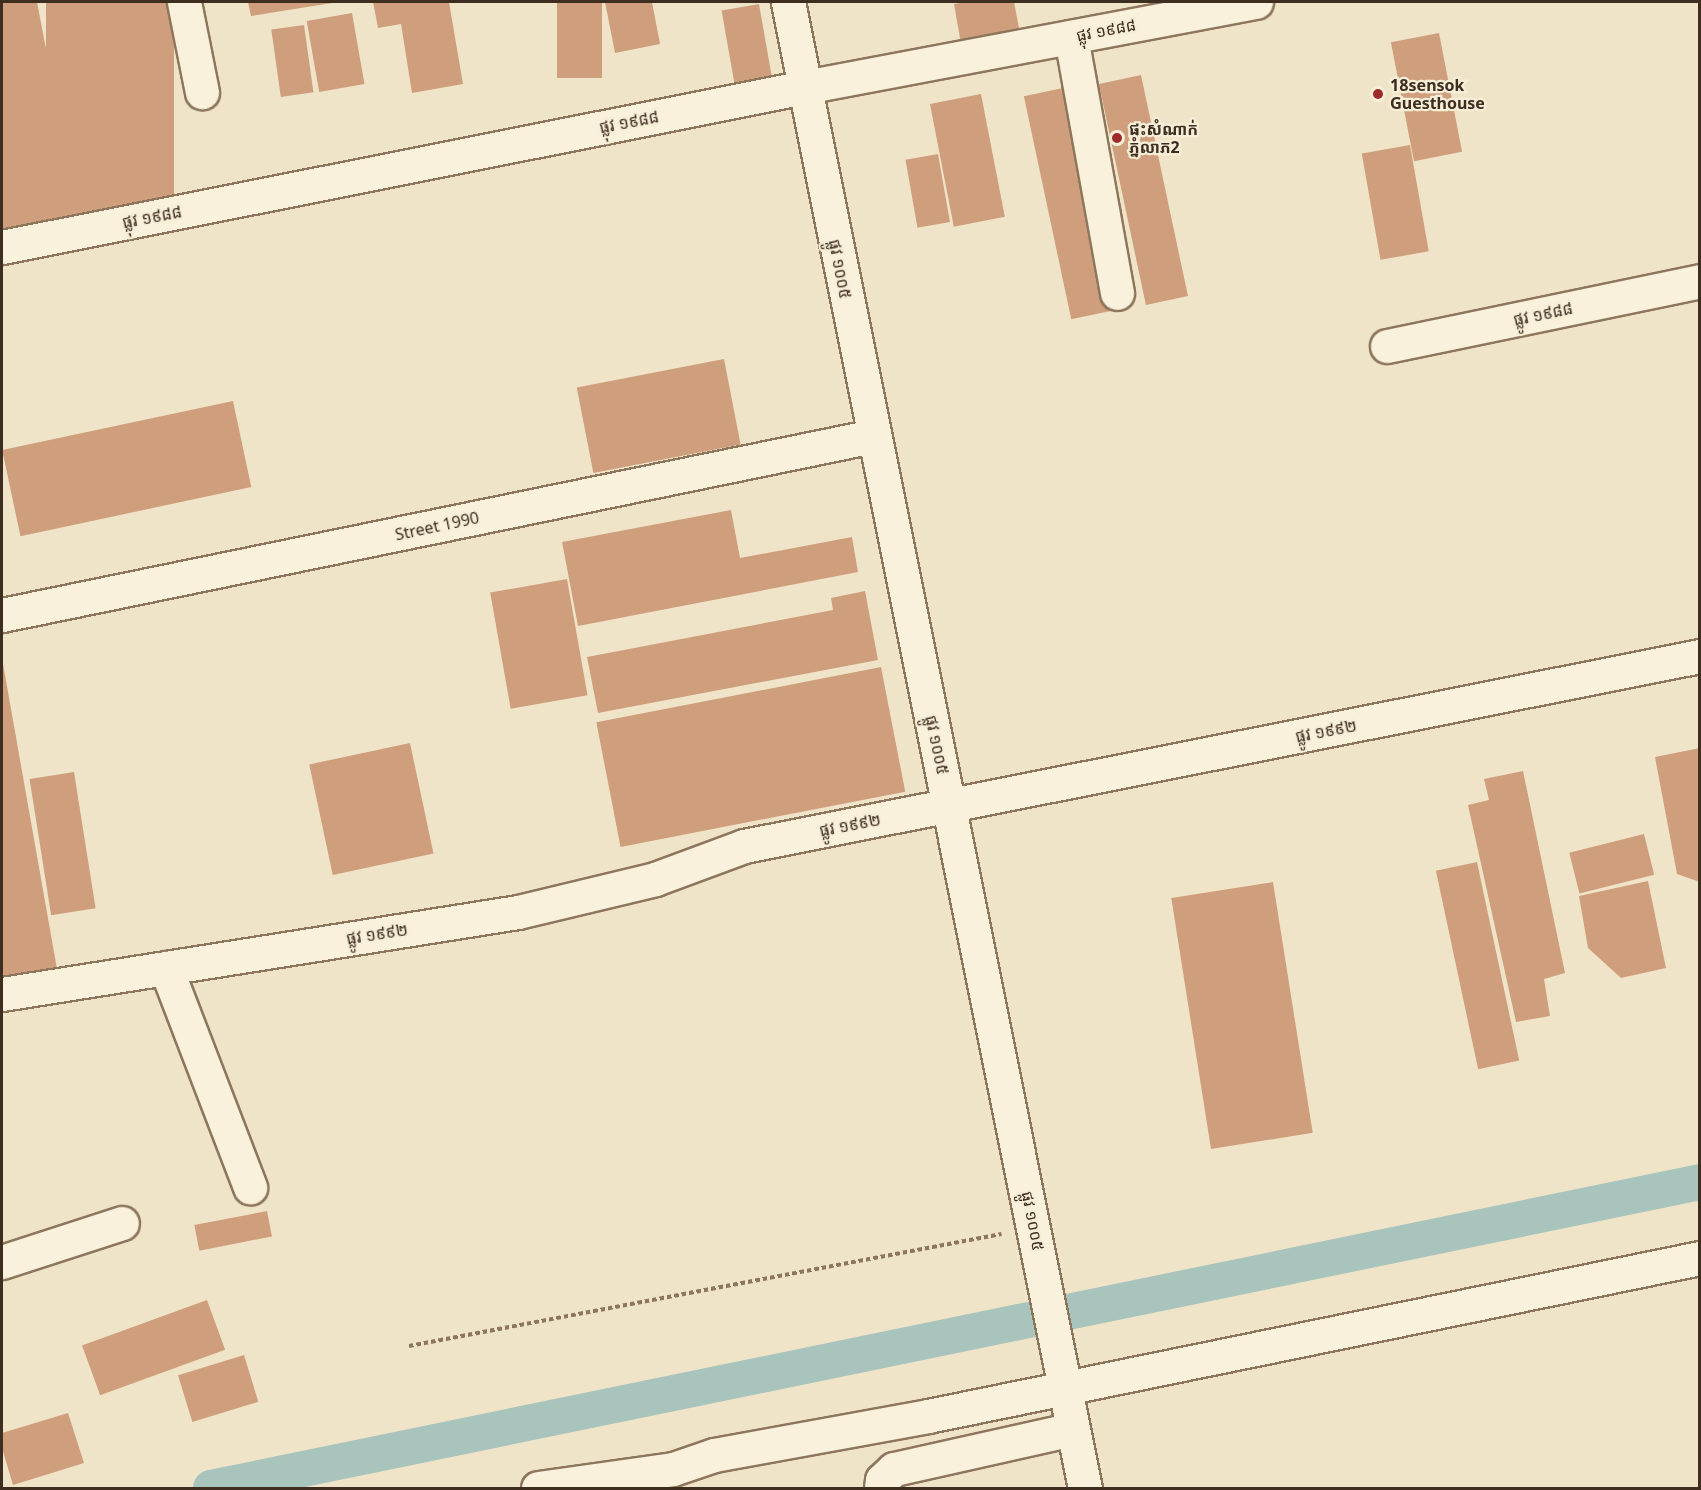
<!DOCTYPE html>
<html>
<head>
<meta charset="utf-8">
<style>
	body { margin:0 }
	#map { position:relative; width:1701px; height:1490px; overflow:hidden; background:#f0e4c8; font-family:Georgia,"Noto Sans Khmer",serif }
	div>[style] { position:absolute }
	.canal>* { height:36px; margin:-18px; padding:0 18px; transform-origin:18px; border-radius:18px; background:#a9c4bc }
	.building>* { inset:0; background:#cf9f7d; transform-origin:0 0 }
	.path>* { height:4px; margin-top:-2px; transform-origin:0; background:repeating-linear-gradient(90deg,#8d765c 0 4.5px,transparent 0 7.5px) }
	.roads { filter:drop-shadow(2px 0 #8d765c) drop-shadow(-2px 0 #8d765c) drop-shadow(0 2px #8d765c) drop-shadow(0 -2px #8d765c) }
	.minor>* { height:33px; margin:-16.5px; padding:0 16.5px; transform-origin:16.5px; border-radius:16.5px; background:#faf1dc }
	.dots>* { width:16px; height:16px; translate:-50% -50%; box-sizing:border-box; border:3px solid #f7eed8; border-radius:50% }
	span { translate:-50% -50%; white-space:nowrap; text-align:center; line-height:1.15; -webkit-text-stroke:4.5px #f7eed8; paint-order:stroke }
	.street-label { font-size:16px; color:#3d2e20 }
	.poi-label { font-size:16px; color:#3d2e20; font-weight:700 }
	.left { translate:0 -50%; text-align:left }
	.frame { position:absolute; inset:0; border:3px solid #3d2e20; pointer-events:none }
</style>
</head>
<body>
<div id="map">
	<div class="canal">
		<div style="left:211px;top:1488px;width:1520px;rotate:-11.61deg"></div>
	</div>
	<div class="building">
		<div style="clip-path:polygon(2px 2px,37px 2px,78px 215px,2px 230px)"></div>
		<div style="left:46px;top:2px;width:128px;height:211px"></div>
		<div style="clip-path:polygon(248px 2px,332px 2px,332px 3px,251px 16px)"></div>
		<div style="clip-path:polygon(373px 2px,449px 2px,463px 84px,412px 93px,401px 24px,378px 28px)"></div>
		<div style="left:557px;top:2px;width:45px;height:76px"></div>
		<div style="clip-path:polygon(605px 2px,652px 2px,660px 44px,615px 53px)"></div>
		<div style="clip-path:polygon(966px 2px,1014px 2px,1020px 33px,961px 44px,954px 4px)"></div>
		<div style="left:759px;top:4px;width:77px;height:38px;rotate:80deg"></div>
		<div style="left:352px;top:13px;width:72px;height:46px;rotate:80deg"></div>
		<div style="left:304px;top:25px;width:68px;height:33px;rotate:82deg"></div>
		<div style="left:1439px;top:33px;width:121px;height:49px;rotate:79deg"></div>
		<div style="left:1141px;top:75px;width:226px;height:43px;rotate:78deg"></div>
		<div style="left:1063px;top:88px;width:228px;height:40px;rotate:78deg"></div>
		<div style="left:981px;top:94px;width:125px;height:52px;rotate:79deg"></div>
		<div style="left:1410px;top:145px;width:108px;height:49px;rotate:80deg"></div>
		<div style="left:938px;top:154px;width:69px;height:33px;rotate:80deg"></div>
		<div style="left:724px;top:359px;width:87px;height:150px;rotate:79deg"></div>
		<div style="left:233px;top:401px;width:88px;height:236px;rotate:78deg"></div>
		<div style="clip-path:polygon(731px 510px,740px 558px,852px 537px,858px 572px,578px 626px,562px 542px)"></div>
		<div style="left:567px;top:579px;width:118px;height:78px;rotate:80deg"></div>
		<div style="clip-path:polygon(865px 591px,878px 660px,598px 713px,587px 657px,833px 610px,831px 598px)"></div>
		<div style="clip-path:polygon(2px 658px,57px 969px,2px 978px)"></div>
		<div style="left:881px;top:667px;width:127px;height:290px;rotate:79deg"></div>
		<div style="left:410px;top:743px;width:113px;height:103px;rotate:78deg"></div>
		<div style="clip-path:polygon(1700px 748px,1700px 882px,1677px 874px,1655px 757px)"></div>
		<div style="clip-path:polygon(1523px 771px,1565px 973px,1544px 979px,1550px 1016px,1516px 1022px,1468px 805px,1489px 800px,1484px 779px)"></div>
		<div style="left:74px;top:772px;width:138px;height:45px;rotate:81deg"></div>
		<div style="left:1644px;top:834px;width:42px;height:77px;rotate:76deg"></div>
		<div style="left:1477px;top:862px;width:203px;height:42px;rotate:78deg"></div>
		<div style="clip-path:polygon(1648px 881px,1666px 968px,1621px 978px,1588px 948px,1579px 896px)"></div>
		<div style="left:1273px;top:882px;width:254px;height:103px;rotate:81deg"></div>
		<div style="left:267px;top:1211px;width:26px;height:74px;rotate:79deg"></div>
		<div style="left:207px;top:1300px;width:53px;height:133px;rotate:70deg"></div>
		<div style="left:244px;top:1355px;width:49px;height:69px;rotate:73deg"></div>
		<div style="clip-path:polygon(68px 1413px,84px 1463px,13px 1485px,2px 1448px,2px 1433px)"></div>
	</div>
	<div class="path">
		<div style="left:409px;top:1346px;width:603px;rotate:-10.71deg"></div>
	</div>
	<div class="roads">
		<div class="minor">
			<div style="left:184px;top:2px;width:92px;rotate:78.7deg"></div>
			<div style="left:788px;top:2px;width:1515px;rotate:78.7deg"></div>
			<div style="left:1071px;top:37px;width:260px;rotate:79.8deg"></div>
			<div style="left:2px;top:247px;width:819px;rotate:-11.27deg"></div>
			<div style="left:805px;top:87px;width:459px;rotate:-10.7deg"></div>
			<div style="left:1387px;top:346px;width:320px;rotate:-11.7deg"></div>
			<div style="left:2px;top:615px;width:889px;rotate:-11.61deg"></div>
			<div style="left:166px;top:968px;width:235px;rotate:69deg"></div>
			<div style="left:2px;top:994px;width:522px;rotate:-9.03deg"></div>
			<div style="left:518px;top:912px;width:141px;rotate:-13.5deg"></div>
			<div style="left:655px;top:879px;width:95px;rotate:-20.3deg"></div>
			<div style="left:744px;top:846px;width:975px;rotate:-11.24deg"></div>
			<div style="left:2px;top:1262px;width:126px;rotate:-18deg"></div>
			<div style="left:538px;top:1488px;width:136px;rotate:-8deg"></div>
			<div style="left:673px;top:1469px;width:43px;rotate:-18.9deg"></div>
			<div style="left:714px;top:1455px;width:218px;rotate:-10.3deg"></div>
			<div style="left:928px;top:1416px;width:788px;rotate:-11.57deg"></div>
			<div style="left:881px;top:1488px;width:8px;rotate:-83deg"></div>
			<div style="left:882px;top:1480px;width:16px;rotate:-43deg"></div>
			<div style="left:894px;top:1469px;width:183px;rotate:-12.6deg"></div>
		</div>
	</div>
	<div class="dots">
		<div style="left:1378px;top:94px;background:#9e2a2b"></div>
		<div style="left:1117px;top:138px;background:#9e2a2b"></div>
	</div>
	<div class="street-label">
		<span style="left:1106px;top:30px;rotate:-11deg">ផ្លុវ ១៩៨៨</span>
		<span style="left:629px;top:122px;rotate:-11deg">ផ្លុវ ១៩៨៨</span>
		<span style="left:152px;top:217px;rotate:-11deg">ផ្លុវ ១៩៨៨</span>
		<span style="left:840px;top:269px;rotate:79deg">ផ្លូវ ១០០៥</span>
		<span style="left:1543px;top:314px;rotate:-12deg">ផ្លូវ ១៩៨៨</span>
		<span style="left:437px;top:526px;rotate:-12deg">Street 1990</span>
		<span style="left:1326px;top:731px;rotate:-11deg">ផ្លូវ ១៩៩២</span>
		<span style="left:937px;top:745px;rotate:78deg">ផ្លូវ ១០០៥</span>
		<span style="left:850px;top:825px;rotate:-11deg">ផ្លូវ ១៩៩២</span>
		<span style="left:377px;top:934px;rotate:-9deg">ផ្លូវ ១៩៩២</span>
		<span style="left:1033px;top:1221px;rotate:79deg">ផ្លូវ ១០០៥</span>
	</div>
	<div class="poi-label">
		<span class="left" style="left:1390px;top:94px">18sensok<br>Guesthouse</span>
		<span class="left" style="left:1129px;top:138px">ផ្ទះសំណាក់<br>ភ្នំលាភ2</span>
	</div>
	<div class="frame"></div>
</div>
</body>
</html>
